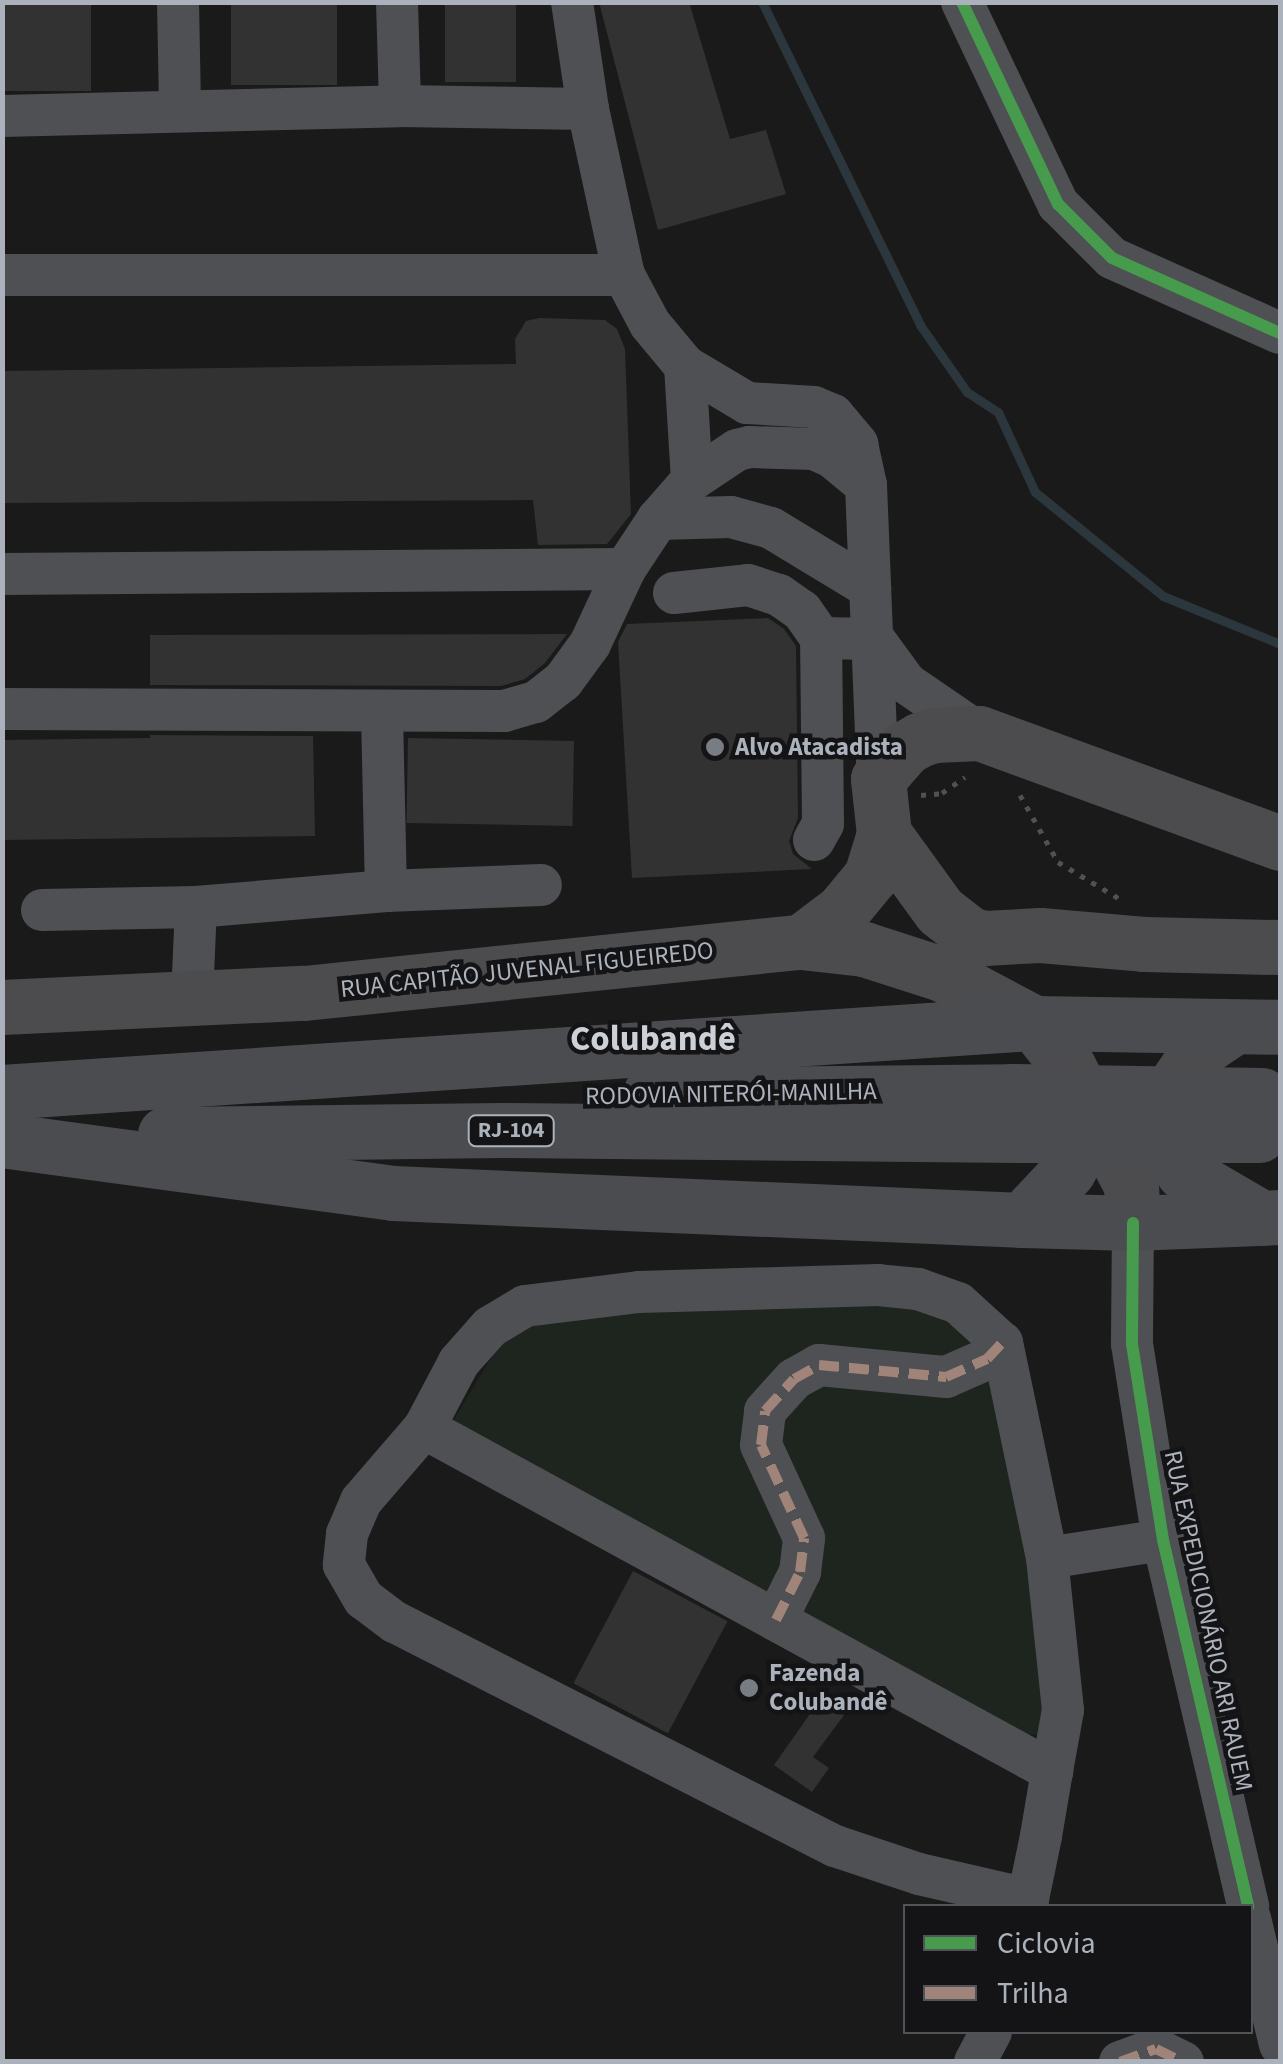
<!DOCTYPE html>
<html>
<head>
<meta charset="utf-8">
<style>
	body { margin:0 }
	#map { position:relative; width:1283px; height:2064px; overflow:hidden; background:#1a1a1a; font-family:"Source Sans 3",sans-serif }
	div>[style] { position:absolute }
	.green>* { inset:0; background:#1d251e }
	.stream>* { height:9px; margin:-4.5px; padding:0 4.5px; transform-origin:4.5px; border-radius:4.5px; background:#2c373d }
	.building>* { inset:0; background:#323232; transform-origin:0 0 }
	.path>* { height:5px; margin-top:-2.5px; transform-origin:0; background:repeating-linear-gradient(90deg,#505155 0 5px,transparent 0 13px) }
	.minor>* { height:42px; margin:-21px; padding:0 21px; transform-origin:21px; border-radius:21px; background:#4e5053 }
	.major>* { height:55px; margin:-27.5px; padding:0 27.5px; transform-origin:27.5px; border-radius:27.5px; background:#4c4c4f }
	.highway>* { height:55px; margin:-27.5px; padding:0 27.5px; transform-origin:27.5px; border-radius:27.5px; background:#4b4c50 }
	.highway-bridge>* { height:55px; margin:-27.5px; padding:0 27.5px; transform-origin:27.5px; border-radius:27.5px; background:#4b4c50 }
	.quiet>* { height:10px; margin-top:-5px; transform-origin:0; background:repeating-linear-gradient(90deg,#a18479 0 20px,transparent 0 30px) }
	.cycleway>* { height:12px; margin:-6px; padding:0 6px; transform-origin:6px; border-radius:6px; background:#469c4c }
	.dots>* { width:28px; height:28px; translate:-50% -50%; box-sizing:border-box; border:5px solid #141416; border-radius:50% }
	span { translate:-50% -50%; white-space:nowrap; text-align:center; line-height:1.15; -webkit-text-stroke:9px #141416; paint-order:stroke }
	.shield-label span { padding:2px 8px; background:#141416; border:2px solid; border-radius:8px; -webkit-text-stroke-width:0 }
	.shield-label { font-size:22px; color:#abb2bc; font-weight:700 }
	.poi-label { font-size:25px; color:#abb2bc; font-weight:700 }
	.left { translate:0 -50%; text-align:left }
	.street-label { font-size:25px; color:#abb2bc }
	.district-label { font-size:35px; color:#ccd0d7; font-weight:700 }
	.frame { position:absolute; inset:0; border:5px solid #abb2bc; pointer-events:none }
	.legend { position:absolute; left:903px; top:1904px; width:350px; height:130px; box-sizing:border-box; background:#141416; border:2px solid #505358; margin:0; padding:12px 18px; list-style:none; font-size:30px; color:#abb2bc }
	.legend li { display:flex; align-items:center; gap:20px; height:50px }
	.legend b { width:50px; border:2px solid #505358 }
</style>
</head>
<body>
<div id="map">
	<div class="green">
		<div style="clip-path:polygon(893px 1296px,993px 1339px,1055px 1711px,1037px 1735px,1006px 1734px,451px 1424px,514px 1321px)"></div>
	</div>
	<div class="stream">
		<div style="left:762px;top:2px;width:360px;rotate:63.9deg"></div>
		<div style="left:920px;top:325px;width:82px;rotate:55deg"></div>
		<div style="left:967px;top:392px;width:37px;rotate:33deg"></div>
		<div style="left:998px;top:412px;width:88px;rotate:65.2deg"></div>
		<div style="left:1035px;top:492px;width:165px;rotate:39.1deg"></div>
		<div style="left:1163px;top:596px;width:126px;rotate:22.3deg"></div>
	</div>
	<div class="building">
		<div style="left:2px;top:2px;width:89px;height:89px"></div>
		<div style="left:231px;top:2px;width:106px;height:83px"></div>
		<div style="left:445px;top:2px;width:71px;height:80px"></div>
		<div style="clip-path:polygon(599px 2px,689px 2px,730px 139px,766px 130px,786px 194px,658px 230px)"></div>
		<div style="clip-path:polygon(539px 318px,605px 320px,617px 329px,625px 349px,631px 514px,607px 544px,538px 545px,533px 500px,2px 503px,2px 371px,516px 364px,515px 339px,526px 321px)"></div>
		<div style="clip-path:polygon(768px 618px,784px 629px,796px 646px,798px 818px,789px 841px,793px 854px,812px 869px,632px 878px,618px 642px,627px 624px)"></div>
		<div style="clip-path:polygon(567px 634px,545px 663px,525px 679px,501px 686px,150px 685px,150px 635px)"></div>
		<div style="clip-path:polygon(150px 735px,313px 736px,315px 836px,2px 840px,2px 740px,150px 738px)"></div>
		<div style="left:408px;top:738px;width:166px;height:85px;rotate:1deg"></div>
		<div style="left:633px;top:1571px;width:107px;height:127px;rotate:28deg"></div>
		<div style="clip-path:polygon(824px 1694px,847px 1711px,813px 1757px,829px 1768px,812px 1792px,774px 1765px)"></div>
	</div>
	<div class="path">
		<div style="left:921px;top:795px;width:21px;rotate:-5deg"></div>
		<div style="left:942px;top:793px;width:28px;rotate:-35deg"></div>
		<div style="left:1020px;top:795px;width:77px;rotate:60.4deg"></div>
		<div style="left:1058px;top:862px;width:72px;rotate:30.8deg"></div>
	</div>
	<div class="minor">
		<div style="left:178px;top:2px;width:108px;rotate:88.9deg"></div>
		<div style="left:397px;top:2px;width:104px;rotate:88.3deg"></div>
		<div style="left:572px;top:2px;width:108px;rotate:81.5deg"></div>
		<div style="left:588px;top:109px;width:170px;rotate:77.8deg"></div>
		<div style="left:624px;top:275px;width:55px;rotate:62deg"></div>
		<div style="left:650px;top:324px;width:55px;rotate:50.2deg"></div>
		<div style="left:685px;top:366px;width:114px;rotate:86.5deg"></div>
		<div style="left:962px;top:2px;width:224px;rotate:64.6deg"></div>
		<div style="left:1058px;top:204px;width:76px;rotate:45deg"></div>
		<div style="left:1112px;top:258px;width:184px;rotate:24.1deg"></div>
		<div style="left:2px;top:116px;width:398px;rotate:-1.4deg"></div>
		<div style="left:400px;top:106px;width:188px;rotate:0.9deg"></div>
		<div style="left:2px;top:275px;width:622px"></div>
		<div style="left:685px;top:366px;width:72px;rotate:30.8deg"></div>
		<div style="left:747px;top:403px;width:67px;rotate:3.4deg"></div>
		<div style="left:814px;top:407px;width:21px;rotate:23deg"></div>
		<div style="left:833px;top:415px;width:38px;rotate:50deg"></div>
		<div style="left:857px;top:444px;width:42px;rotate:77.6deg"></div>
		<div style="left:866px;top:485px;width:294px;rotate:87.7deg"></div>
		<div style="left:658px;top:519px;width:73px;rotate:-1.6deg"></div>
		<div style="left:731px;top:517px;width:41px;rotate:15.4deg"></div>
		<div style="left:771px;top:528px;width:116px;rotate:31.2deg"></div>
		<div style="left:2px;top:574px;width:623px;rotate:-0.46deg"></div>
		<div style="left:625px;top:569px;width:60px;rotate:-56.6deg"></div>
		<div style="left:658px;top:519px;width:52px;rotate:-48.9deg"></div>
		<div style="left:692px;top:480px;width:54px;rotate:-33.7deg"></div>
		<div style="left:737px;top:450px;width:13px;rotate:-13deg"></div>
		<div style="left:750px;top:447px;width:64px;rotate:1.8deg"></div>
		<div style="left:814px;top:449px;width:20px;rotate:24deg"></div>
		<div style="left:832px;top:457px;width:44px;rotate:39.5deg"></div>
		<div style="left:674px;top:593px;width:74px;rotate:-6.2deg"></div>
		<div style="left:748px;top:585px;width:33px;rotate:18deg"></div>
		<div style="left:779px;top:595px;width:28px;rotate:35deg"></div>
		<div style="left:802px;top:611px;width:33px;rotate:55deg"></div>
		<div style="left:821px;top:638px;width:53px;rotate:1.1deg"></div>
		<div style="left:874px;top:639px;width:54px;rotate:54deg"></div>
		<div style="left:906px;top:683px;width:88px;rotate:34.4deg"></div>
		<div style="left:2px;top:709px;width:502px;rotate:0.23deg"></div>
		<div style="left:504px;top:711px;width:33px;rotate:-16deg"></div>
		<div style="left:536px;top:702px;width:34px;rotate:-38deg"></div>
		<div style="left:563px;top:681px;width:46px;rotate:-53.9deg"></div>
		<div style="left:590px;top:644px;width:83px;rotate:-65deg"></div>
		<div style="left:814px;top:840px;width:18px;rotate:-61deg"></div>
		<div style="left:823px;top:824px;width:186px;rotate:-90.6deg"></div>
		<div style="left:386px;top:891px;width:155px;rotate:-2.2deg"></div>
		<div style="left:42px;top:910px;width:154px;rotate:-1.1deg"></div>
		<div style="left:196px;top:907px;width:191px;rotate:-4.8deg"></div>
		<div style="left:386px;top:891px;width:180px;rotate:-91.3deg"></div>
		<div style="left:192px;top:998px;width:91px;rotate:-87.5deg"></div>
		<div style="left:1133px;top:1223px;width:121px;rotate:90.5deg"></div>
		<div style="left:1132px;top:1344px;width:198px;rotate:81deg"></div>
		<div style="left:1163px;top:1540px;width:376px;rotate:76.9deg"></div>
		<div style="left:424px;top:1428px;width:96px;rotate:130.8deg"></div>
		<div style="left:361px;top:1501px;width:36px;rotate:113deg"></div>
		<div style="left:347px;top:1534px;width:31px;rotate:96deg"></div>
		<div style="left:344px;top:1565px;width:39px;rotate:60deg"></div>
		<div style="left:364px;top:1599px;width:39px;rotate:37deg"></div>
		<div style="left:395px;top:1622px;width:494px;rotate:27deg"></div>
		<div style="left:835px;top:1846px;width:89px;rotate:18.4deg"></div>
		<div style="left:919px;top:1874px;width:112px;rotate:12.9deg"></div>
		<div style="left:1028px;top:1899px;width:64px;rotate:-78.3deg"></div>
		<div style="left:1041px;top:1836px;width:66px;rotate:-80.4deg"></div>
		<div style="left:1052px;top:1771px;width:62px;rotate:-79.8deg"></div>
		<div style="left:1063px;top:1710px;width:153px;rotate:-96deg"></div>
		<div style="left:1047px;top:1558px;width:220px;rotate:-101.8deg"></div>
		<div style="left:1002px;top:1343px;width:59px;rotate:-137.7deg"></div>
		<div style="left:958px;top:1303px;width:42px;rotate:-160.7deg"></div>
		<div style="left:918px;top:1289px;width:40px;rotate:-174.3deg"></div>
		<div style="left:878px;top:1285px;width:239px;rotate:178.3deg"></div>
		<div style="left:639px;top:1292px;width:115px;rotate:173deg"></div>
		<div style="left:525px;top:1306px;width:41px;rotate:149deg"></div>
		<div style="left:490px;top:1327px;width:47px;rotate:131.5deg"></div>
		<div style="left:459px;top:1362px;width:75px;rotate:117.9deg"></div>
		<div style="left:424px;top:1428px;width:716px;rotate:28.64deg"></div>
		<div style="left:1047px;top:1558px;width:117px;rotate:-8.8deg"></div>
		<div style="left:776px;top:1620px;width:54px;rotate:-63.4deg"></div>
		<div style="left:800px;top:1572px;width:34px;rotate:-83deg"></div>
		<div style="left:804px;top:1538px;width:102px;rotate:-114.8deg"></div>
		<div style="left:761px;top:1445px;width:34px;rotate:-83deg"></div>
		<div style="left:765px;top:1411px;width:43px;rotate:-47.8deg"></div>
		<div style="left:794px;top:1379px;width:29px;rotate:-29deg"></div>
		<div style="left:819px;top:1365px;width:128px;rotate:5.4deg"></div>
		<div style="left:946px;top:1377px;width:45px;rotate:-23.7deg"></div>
		<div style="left:987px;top:1359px;width:22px;rotate:-47deg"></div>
		<div style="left:1250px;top:1918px;width:130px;rotate:76.7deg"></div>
		<div style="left:975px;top:2062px;width:34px;rotate:-62deg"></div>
		<div style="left:1120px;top:2062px;width:38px;rotate:-20deg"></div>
		<div style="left:1156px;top:2049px;width:30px;rotate:26deg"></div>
	</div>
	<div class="major">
		<div style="left:1280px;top:843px;width:320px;rotate:-159.9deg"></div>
		<div style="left:979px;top:733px;width:45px;rotate:177.5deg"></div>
		<div style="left:934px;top:735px;width:16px;rotate:162deg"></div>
		<div style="left:919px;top:740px;width:16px;rotate:150deg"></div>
		<div style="left:905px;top:748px;width:41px;rotate:131.1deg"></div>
		<div style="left:878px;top:779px;width:55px;rotate:83.8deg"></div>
		<div style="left:884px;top:834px;width:95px;rotate:54deg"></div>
		<div style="left:940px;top:911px;width:37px;rotate:38deg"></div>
		<div style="left:969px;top:934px;width:16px;rotate:15deg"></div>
		<div style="left:984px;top:938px;width:56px;rotate:-3.1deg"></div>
		<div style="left:1040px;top:935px;width:104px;rotate:4.9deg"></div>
		<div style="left:1144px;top:944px;width:136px;rotate:1.3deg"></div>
		<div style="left:801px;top:942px;width:51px;rotate:-37.1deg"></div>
		<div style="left:842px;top:911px;width:45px;rotate:-50.4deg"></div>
		<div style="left:871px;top:876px;width:44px;rotate:-72.8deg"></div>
		<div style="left:2px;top:1007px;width:302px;rotate:-2.7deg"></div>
		<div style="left:304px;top:993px;width:500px;rotate:-5.9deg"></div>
		<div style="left:801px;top:942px;width:63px;rotate:6.3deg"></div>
		<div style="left:864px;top:949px;width:82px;rotate:17.8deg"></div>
		<div style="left:942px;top:974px;width:104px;rotate:28deg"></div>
		<div style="left:1034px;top:1023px;width:57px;rotate:52.1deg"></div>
		<div style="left:1069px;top:1068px;width:132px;rotate:62.1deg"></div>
		<div style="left:1131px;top:1185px;width:38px;rotate:87deg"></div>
		<div style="left:1153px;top:1132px;width:38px;rotate:-68deg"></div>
		<div style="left:1167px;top:1097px;width:40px;rotate:-56deg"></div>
		<div style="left:1189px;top:1064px;width:19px;rotate:-51deg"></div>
		<div style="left:1201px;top:1049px;width:40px;rotate:-34deg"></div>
	</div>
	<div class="highway">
		<div style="left:2px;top:1092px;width:1034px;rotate:-3.83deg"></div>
		<div style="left:1034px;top:1023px;width:246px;rotate:0.9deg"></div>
		<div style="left:649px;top:1095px;width:362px;rotate:-0.6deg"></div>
		<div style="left:1162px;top:1112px;width:30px;rotate:81deg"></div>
		<div style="left:1167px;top:1142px;width:34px;rotate:62deg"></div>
		<div style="left:1183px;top:1172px;width:91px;rotate:30.2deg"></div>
		<div style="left:165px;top:1134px;width:336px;rotate:-0.7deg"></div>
		<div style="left:501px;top:1130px;width:519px;rotate:0.55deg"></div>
		<div style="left:2px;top:1140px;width:395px;rotate:7.7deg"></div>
		<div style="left:393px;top:1193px;width:630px;rotate:2.46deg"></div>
		<div style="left:1022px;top:1220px;width:111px;rotate:1.5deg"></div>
		<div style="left:1133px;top:1223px;width:147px;rotate:-2.3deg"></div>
		<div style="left:1022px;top:1220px;width:67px;rotate:-46.8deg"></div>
		<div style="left:1068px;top:1171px;width:21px;rotate:-61deg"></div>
		<div style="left:1078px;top:1153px;width:50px;rotate:-79.6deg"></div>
	</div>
	<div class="highway-bridge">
		<div style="left:1011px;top:1091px;width:251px;rotate:0.9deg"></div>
		<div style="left:1020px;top:1135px;width:239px"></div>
	</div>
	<div class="quiet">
		<div style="left:776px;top:1620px;width:54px;rotate:-63.4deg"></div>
		<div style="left:800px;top:1572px;width:34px;rotate:-83deg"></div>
		<div style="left:804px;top:1538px;width:102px;rotate:-114.8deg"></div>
		<div style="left:761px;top:1445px;width:34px;rotate:-83deg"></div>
		<div style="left:765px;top:1411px;width:43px;rotate:-47.8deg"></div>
		<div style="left:794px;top:1379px;width:29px;rotate:-29deg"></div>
		<div style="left:819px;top:1365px;width:128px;rotate:5.4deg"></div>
		<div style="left:946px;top:1377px;width:45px;rotate:-23.7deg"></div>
		<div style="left:987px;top:1359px;width:22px;rotate:-47deg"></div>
		<div style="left:1120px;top:2062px;width:38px;rotate:-20deg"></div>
		<div style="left:1156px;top:2049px;width:30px;rotate:26deg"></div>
	</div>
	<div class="cycleway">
		<div style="left:962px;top:2px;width:224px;rotate:64.6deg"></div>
		<div style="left:1058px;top:204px;width:76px;rotate:45deg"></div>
		<div style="left:1112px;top:258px;width:184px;rotate:24.1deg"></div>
		<div style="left:1133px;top:1223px;width:121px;rotate:90.5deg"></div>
		<div style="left:1132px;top:1344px;width:198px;rotate:81deg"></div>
		<div style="left:1163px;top:1540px;width:376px;rotate:76.9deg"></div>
	</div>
	<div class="dots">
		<div style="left:715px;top:747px;background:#787d83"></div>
		<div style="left:749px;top:1688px;background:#787d83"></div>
	</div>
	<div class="shield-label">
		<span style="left:511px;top:1131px">RJ-104</span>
	</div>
	<div class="poi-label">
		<span class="left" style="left:735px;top:747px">Alvo Atacadista</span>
		<span class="left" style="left:769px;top:1688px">Fazenda<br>Colubandê</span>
	</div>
	<div class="street-label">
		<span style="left:527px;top:970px;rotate:-6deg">RUA CAPITÃO JUVENAL FIGUEIREDO</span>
		<span style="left:731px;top:1094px;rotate:-1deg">RODOVIA NITERÓI-MANILHA</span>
		<span style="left:1208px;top:1621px;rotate:78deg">RUA EXPEDICIONÁRIO ARI RAUEM</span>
	</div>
	<div class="district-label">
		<span style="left:653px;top:1039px">Colubandê</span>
	</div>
	<div class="frame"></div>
	<ul class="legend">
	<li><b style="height:12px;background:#469c4c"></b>Ciclovia</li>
	<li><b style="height:12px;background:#a18479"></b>Trilha</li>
	</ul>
</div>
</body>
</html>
